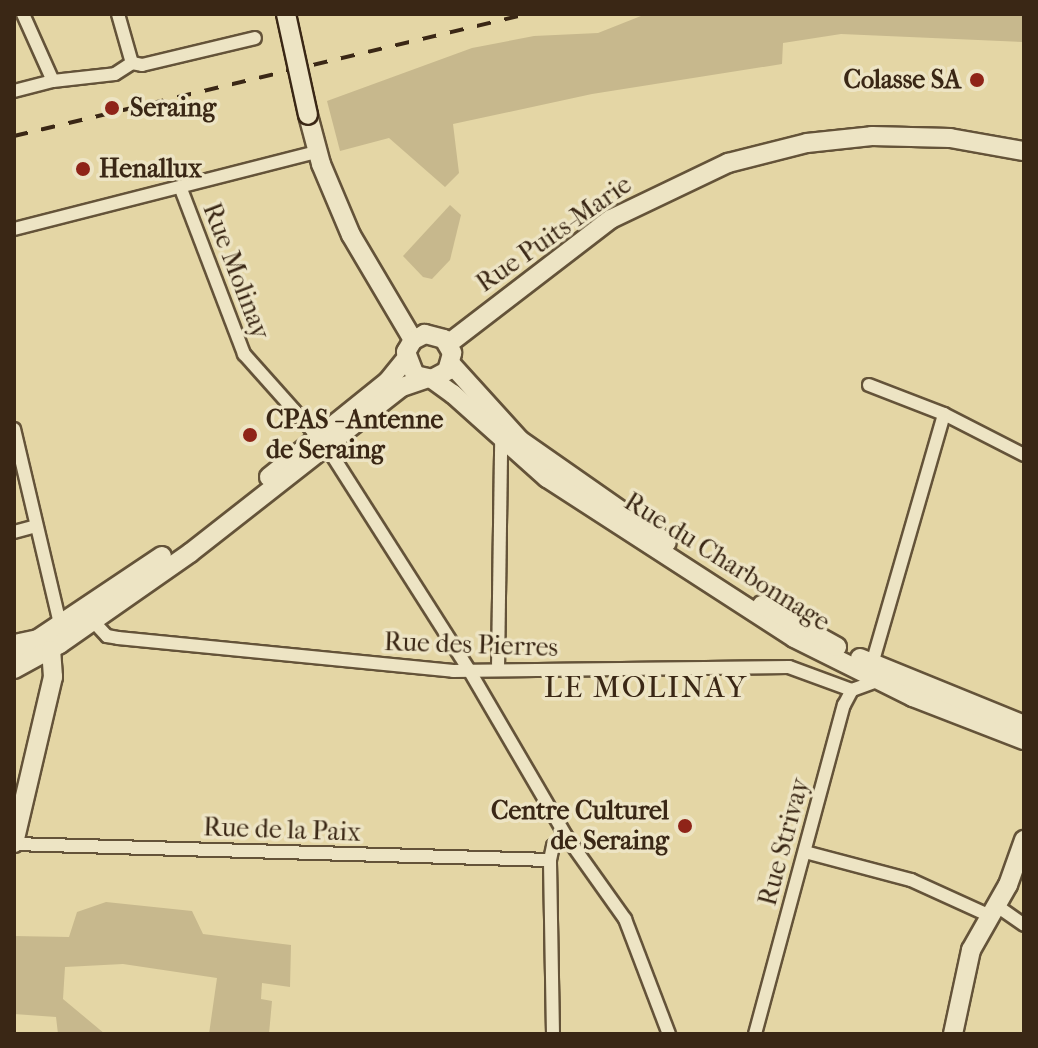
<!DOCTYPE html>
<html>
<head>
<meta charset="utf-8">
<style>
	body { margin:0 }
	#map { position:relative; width:1038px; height:1048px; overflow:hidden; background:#e4d6a5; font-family:"IM FELL French Canon",serif }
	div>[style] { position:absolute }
	.green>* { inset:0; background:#c7b88d }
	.roads { filter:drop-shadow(2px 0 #645339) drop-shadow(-2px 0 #645339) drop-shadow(0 2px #645339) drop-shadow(0 -2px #645339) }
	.street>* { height:12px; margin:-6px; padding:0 6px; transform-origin:6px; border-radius:6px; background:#ede4c4 }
	.secondary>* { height:18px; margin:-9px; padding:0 9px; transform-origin:9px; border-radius:9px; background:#ede4c4 }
	.rail>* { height:4px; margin-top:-2px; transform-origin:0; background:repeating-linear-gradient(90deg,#3a2715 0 14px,transparent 0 28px) }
	.bridges { filter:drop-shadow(2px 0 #3a2715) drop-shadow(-2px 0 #3a2715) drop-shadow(0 2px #3a2715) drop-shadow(0 -2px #3a2715) }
	.secondary-bridge>* { height:18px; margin:-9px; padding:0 9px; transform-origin:9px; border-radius:9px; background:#ede4c4 }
	.dots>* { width:22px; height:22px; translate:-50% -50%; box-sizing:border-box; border:4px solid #ede4c4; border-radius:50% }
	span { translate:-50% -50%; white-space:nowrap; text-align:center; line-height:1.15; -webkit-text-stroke:7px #ede4c4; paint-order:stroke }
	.poi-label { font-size:26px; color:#3a2715; font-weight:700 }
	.right { translate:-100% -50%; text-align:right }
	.left { translate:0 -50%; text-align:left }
	.street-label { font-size:26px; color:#3a2715 }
	.quarter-label { font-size:30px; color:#3a2715; letter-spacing:2px }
	.frame { position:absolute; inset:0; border:16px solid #3a2715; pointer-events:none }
</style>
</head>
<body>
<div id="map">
	<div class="green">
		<div style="clip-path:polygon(646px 14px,1024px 14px,1024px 42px,841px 34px,783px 43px,782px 64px,592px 94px,453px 124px,459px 173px,445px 187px,389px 138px,340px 151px,327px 101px,472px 48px,534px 36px,598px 33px)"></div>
		<div style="clip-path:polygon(450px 205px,461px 215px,450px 260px,432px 279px,423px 277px,403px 256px)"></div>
		<div style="clip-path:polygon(106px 902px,192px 911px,203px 934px,291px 945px,290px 987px,262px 983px,261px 999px,272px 1001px,269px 1034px,209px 1034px,217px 978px,123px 964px,65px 967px,63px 999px,105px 1034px,58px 1034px,56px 1017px,14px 1014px,14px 936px,69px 937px,77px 912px)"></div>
	</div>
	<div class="roads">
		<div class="street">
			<div style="left:23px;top:14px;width:73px;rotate:65.9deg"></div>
			<div style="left:53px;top:81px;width:62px;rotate:-6.4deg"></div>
			<div style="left:115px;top:74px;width:20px;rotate:-33deg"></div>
			<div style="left:118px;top:14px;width:51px;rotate:74.1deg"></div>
			<div style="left:132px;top:63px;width:10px;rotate:11deg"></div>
			<div style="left:142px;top:65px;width:116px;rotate:-13.4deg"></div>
			<div style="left:14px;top:91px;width:40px;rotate:-14.4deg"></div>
			<div style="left:181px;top:189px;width:177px;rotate:69.1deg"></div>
			<div style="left:244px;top:354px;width:111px;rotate:48.3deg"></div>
			<div style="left:14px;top:229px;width:313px;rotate:-14.3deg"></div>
			<div style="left:869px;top:385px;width:80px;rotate:21.1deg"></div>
			<div style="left:944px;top:414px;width:90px;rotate:27.1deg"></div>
			<div style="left:14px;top:429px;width:204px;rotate:76.7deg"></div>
			<div style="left:327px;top:447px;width:264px;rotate:57.5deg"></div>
			<div style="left:469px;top:670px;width:192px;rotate:59.7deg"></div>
			<div style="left:566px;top:836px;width:102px;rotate:54.6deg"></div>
			<div style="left:625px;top:919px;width:123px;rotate:69.1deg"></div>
			<div style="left:14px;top:532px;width:23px;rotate:-15deg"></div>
			<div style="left:92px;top:620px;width:22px;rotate:47deg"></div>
			<div style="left:107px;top:636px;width:11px;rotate:10deg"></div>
			<div style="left:118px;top:638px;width:337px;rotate:5.6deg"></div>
			<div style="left:453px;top:671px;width:336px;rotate:-0.7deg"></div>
			<div style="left:789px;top:667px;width:67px;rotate:20.1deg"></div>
			<div style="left:14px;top:641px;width:24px;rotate:-12deg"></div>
			<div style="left:872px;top:664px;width:260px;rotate:-73.9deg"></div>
			<div style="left:498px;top:669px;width:228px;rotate:-89.2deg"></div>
			<div style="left:14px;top:844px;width:536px;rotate:1.71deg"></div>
			<div style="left:805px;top:852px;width:110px;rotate:14.8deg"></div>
			<div style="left:911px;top:880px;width:87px;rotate:24.5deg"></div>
			<div style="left:997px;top:906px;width:33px;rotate:35deg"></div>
			<div style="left:553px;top:1034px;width:174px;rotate:-91deg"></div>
			<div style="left:550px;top:860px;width:14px;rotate:-78deg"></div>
			<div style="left:553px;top:846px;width:16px;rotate:-38deg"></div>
			<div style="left:755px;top:1034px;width:341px;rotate:-74.9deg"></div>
			<div style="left:844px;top:705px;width:17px;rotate:-62deg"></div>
			<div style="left:852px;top:690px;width:27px;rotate:-20deg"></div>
		</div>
		<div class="secondary">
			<div style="left:308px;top:115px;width:51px;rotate:75.1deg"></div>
			<div style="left:321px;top:164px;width:77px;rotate:67.1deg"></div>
			<div style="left:351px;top:235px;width:122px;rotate:59.4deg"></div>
			<div style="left:448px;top:344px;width:205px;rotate:-37.5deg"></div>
			<div style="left:611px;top:219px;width:130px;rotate:-25.6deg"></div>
			<div style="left:728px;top:163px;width:81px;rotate:-14.2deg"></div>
			<div style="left:807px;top:143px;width:65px;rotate:-6.1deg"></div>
			<div style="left:872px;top:136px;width:78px;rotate:1.5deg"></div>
			<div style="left:950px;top:138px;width:75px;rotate:10deg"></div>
			<div style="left:451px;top:364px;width:103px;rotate:47.8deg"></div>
			<div style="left:520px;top:440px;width:179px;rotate:35deg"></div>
			<div style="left:432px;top:379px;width:17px;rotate:-28deg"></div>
			<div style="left:447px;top:371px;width:19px;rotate:-74deg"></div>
			<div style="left:452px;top:353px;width:16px;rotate:-120deg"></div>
			<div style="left:444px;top:339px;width:20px;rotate:-165deg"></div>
			<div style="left:425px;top:334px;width:13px;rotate:153deg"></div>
			<div style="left:413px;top:340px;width:14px;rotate:120deg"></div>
			<div style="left:406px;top:352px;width:25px;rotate:69deg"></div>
			<div style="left:415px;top:375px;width:17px;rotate:13deg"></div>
			<div style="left:432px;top:379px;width:26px;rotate:36deg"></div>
			<div style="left:453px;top:394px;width:126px;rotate:41.8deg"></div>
			<div style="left:547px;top:478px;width:294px;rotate:32.9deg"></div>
			<div style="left:794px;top:638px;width:133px;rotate:26.4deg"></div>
			<div style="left:913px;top:697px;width:119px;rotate:21.2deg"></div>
			<div style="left:269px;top:477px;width:153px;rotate:-38.9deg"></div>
			<div style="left:388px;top:381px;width:28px;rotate:-51deg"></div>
			<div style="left:762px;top:605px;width:86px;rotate:29.2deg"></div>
			<div style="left:14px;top:655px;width:178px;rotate:-33.8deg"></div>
			<div style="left:860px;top:658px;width:177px;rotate:22.2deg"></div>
			<div style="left:14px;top:669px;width:52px;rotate:-28.5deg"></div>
			<div style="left:60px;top:644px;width:159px;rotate:-35deg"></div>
			<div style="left:190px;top:553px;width:269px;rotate:-38.1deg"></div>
			<div style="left:402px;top:387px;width:24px;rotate:-19deg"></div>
			<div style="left:14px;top:843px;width:171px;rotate:-76.8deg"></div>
			<div style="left:53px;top:677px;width:27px;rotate:-94deg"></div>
			<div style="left:953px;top:1034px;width:86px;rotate:-77.9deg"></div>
			<div style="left:971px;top:950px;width:75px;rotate:-60.4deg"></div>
			<div style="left:1008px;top:885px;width:48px;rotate:-70.4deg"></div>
		</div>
	</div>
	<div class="rail">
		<div style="left:14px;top:136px;width:527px;rotate:-13.38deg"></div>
	</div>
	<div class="bridges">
		<div class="secondary-bridge">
			<div style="left:286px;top:14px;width:103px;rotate:77.7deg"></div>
		</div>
	</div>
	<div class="dots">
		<div style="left:977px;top:80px;background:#8f2418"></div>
		<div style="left:112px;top:108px;background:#8f2418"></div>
		<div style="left:83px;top:169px;background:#8f2418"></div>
		<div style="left:250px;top:435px;background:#8f2418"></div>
		<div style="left:685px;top:826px;background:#8f2418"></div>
	</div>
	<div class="poi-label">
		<span class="right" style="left:961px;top:80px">Colasse SA</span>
		<span class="left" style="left:130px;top:108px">Seraing</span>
		<span class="left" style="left:99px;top:169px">Henallux</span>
		<span class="left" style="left:266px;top:435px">CPAS - Antenne<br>de Seraing</span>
		<span class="right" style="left:669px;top:826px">Centre Culturel<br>de Seraing</span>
	</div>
	<div class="street-label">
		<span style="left:554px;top:234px;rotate:-35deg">Rue Puits-Marie</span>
		<span style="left:236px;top:271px;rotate:69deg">Rue Molinay</span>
		<span style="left:727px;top:562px;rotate:32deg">Rue du Charbonnage</span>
		<span style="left:471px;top:645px;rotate:2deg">Rue des Pierres</span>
		<span style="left:282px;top:830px;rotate:2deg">Rue de la Paix</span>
		<span style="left:784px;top:842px;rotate:-75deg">Rue Strivay</span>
	</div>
	<div class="quarter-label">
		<span style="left:646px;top:688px">LE MOLINAY</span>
	</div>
	<div class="frame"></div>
</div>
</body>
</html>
